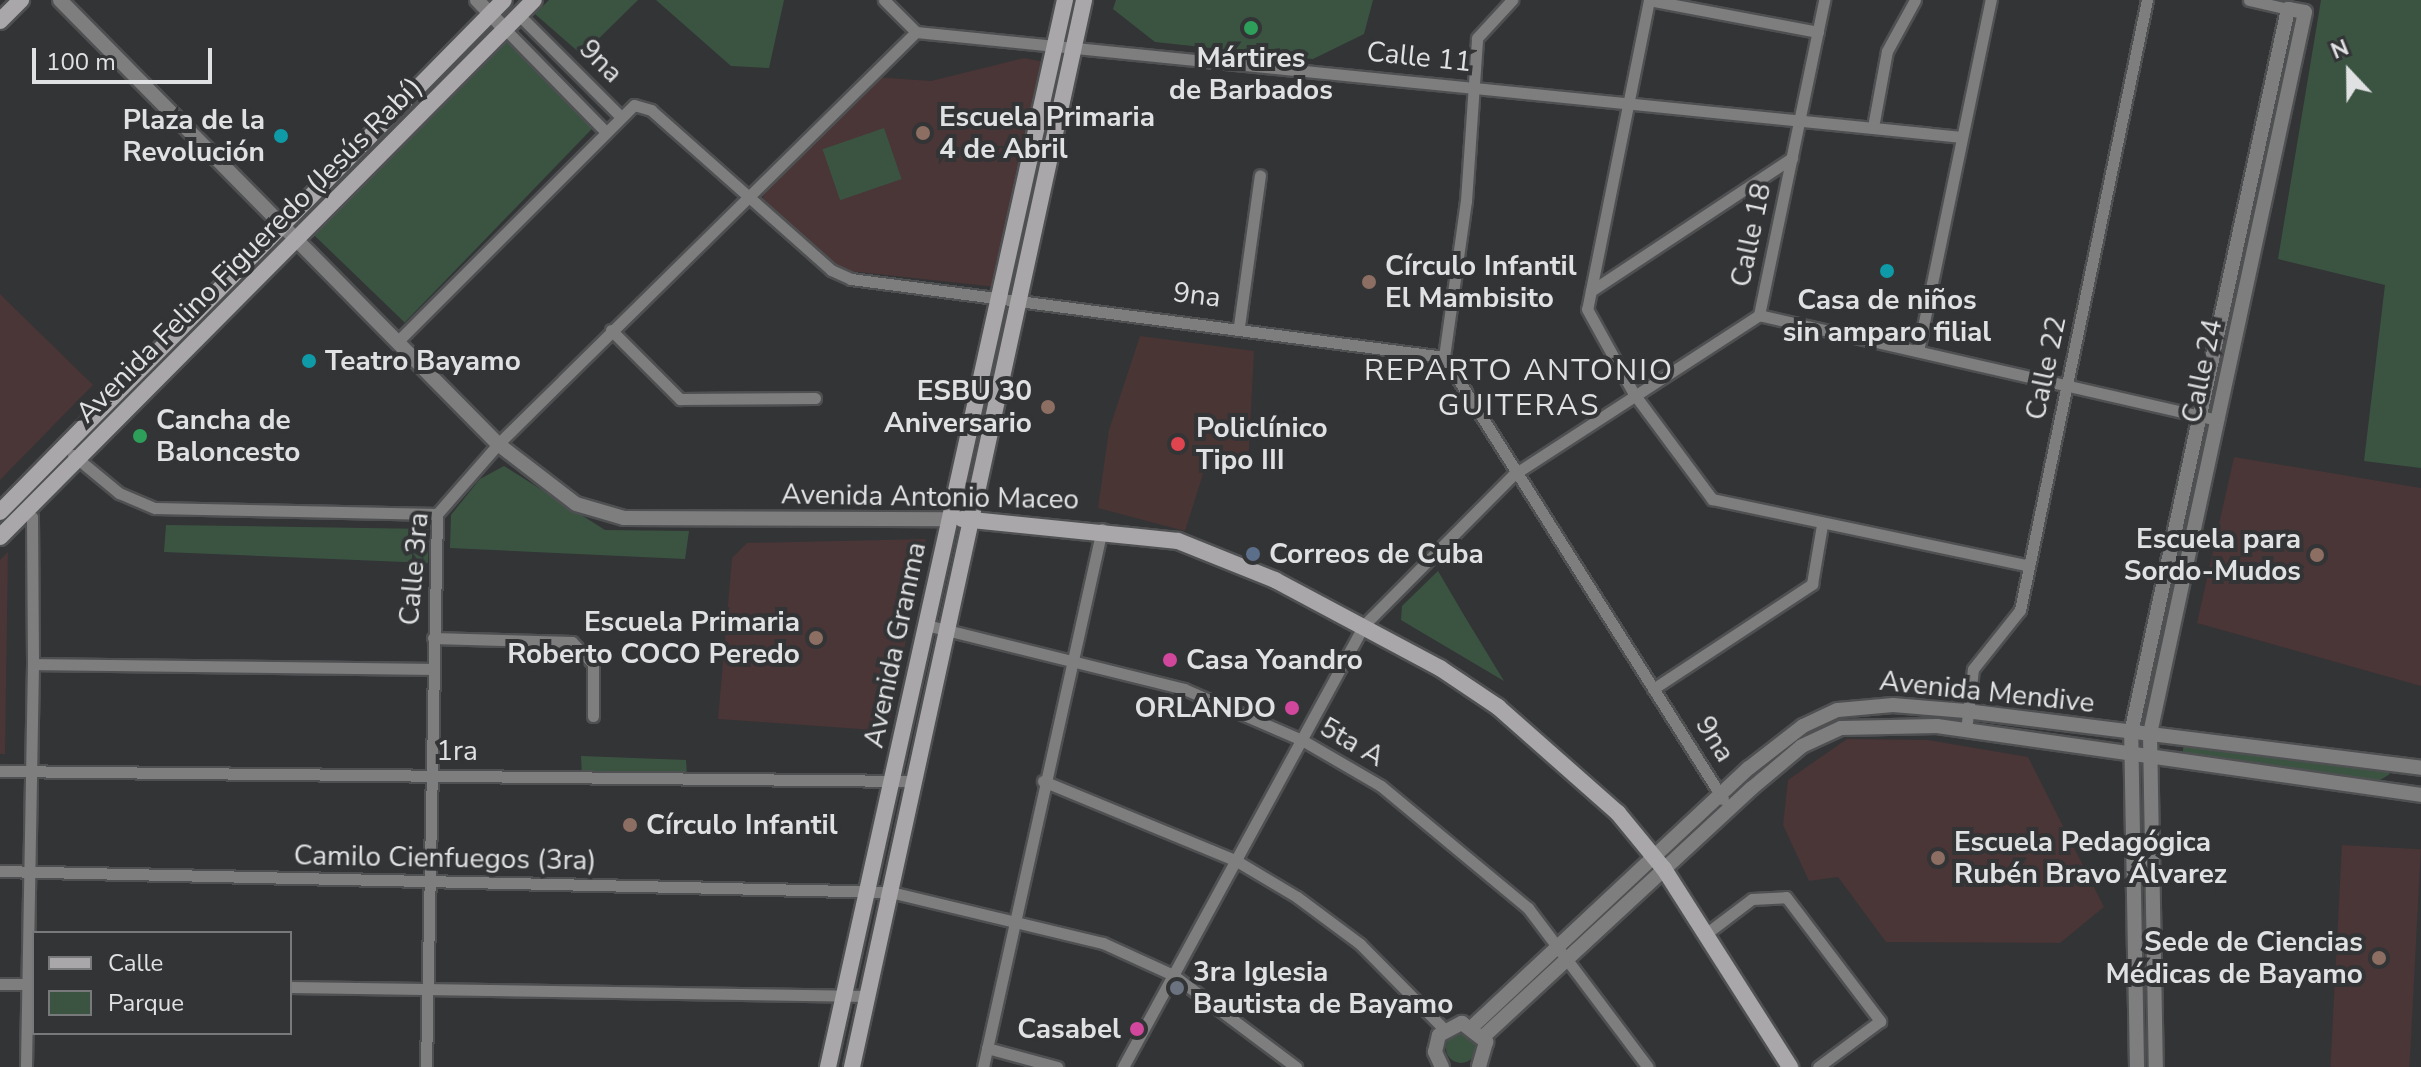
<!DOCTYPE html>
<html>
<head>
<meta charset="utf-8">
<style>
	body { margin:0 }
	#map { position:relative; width:2421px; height:1067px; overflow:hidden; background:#333436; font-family:"Nunito Sans",sans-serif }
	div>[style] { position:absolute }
	.education>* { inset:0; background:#4a3537; transform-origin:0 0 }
	.medical>* { inset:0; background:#4a3535 }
	.green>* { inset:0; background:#3b5442; transform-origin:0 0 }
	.round { border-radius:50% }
	.roads { filter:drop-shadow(2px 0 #4f5052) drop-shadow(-2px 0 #4f5052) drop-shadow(0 2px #4f5052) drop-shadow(0 -2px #4f5052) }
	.minor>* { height:11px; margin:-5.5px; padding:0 5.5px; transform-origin:5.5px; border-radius:5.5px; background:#7f7e7f }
	.tertiary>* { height:14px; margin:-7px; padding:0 7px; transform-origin:7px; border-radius:7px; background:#7f7e7f }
	.secondary>* { height:16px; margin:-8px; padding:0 8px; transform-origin:8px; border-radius:8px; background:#a9a7a9 }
	.dots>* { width:22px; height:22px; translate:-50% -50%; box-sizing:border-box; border:4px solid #333436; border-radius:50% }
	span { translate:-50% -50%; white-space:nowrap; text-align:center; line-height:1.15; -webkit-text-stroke:8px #333436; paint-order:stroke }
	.street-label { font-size:28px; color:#e0e1e2 }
	.poi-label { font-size:28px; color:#e0e1e2; font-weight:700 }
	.left { translate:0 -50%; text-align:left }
	.right { translate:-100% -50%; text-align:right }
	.neighbourhood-label { font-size:30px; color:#e0e1e2; letter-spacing:2px }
	.legend { position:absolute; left:32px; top:931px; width:260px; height:104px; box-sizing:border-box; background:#333436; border:2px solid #78797b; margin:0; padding:10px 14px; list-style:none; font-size:24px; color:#e0e1e2 }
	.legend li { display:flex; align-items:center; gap:16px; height:40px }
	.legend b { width:40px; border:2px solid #78797b }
	.north { position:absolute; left:2309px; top:32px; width:80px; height:80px; -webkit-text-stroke:6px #333436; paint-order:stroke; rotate:338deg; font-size:22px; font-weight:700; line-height:32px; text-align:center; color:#e0e1e2 }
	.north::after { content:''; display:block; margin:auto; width:28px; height:36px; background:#e0e1e2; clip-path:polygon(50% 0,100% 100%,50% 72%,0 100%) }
	.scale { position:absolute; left:32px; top:48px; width:180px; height:36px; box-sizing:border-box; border:4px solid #e0e1e2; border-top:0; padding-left:10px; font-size:24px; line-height:28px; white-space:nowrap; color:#e0e1e2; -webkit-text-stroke:6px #333436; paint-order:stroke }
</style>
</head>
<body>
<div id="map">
	<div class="education">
		<div style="clip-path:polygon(1024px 58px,1044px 62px,996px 287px,840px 270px,763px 199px,764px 185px,875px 77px,931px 81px)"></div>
		<div style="clip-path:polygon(0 294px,93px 385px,0 480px)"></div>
		<div style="clip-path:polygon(2234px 457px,2421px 488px,2421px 686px,2197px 623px)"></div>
		<div style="clip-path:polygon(926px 539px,888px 731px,718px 719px,732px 558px,747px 543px)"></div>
		<div style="clip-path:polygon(8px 552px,5px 754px,0 754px,0 560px)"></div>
		<div style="clip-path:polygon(1847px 739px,1928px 740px,2028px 757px,2104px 907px,2060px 943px,1886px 942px,1838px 877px,1809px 881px,1783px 825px,1788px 780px)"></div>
		<div style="left:2342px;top:845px;width:79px;height:222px;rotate:3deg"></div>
	</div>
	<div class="medical">
		<div style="clip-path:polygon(1140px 336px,1254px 351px,1248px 467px,1208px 458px,1185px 531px,1098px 508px,1109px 430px)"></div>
	</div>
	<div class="green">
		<div style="clip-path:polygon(549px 0,638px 0,582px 55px,535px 14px)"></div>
		<div style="clip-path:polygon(656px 0,784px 0,769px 68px,731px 66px)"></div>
		<div style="clip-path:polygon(1116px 0,1373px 0,1364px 34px,1313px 59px,1155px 42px,1113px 9px)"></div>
		<div style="clip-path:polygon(2321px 0,2421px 0,2421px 468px,2364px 461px,2385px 285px,2278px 259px)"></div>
		<div style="left:503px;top:38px;width:127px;height:273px;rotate:44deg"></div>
		<div style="left:884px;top:128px;width:54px;height:65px;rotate:71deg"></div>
		<div style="clip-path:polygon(504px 466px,605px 530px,689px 531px,685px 559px,450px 548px,451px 515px,480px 479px)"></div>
		<div style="clip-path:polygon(166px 525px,429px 529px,428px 563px,164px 552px)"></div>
		<div style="clip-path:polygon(1438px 571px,1465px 617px,1504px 681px,1401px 620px,1402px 606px)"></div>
		<div style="clip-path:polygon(2184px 743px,2380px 764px,2390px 774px,2380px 780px,2182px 757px)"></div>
		<div style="clip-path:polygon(581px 756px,686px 760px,687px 776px,582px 775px)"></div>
		<div class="round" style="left:1446px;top:1033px;width:30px;height:30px"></div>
	</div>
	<div class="roads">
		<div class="minor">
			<div style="left:884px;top:0;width:45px;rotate:45deg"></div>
			<div style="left:916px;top:32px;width:1051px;rotate:5.73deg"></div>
			<div style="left:2249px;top:0;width:40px;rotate:13deg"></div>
			<div style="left:519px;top:15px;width:141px;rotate:45deg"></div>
			<div style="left:505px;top:29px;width:141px;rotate:45.6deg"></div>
			<div style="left:1818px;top:32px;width:172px;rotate:-169.3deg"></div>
			<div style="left:1649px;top:0;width:315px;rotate:101.3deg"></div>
			<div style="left:1587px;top:309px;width:97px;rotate:61.1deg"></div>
			<div style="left:1634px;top:394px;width:131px;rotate:53.4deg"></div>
			<div style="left:1712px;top:499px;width:324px;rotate:11.9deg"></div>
			<div style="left:1873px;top:127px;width:77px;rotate:-79.6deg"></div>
			<div style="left:1887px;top:51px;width:58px;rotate:-61.2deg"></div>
			<div style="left:1591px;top:291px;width:241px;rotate:-33.5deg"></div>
			<div style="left:1759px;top:315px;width:471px;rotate:12.9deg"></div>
			<div style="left:1239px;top:326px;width:152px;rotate:-82.1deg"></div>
			<div style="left:611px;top:330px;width:98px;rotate:45deg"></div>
			<div style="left:680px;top:399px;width:135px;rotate:-0.4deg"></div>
			<div style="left:397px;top:342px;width:335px;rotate:-45deg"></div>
			<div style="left:634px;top:105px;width:18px;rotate:16deg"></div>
			<div style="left:651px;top:110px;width:241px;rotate:41.6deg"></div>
			<div style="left:831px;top:270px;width:22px;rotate:24deg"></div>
			<div style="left:851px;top:279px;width:598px;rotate:7.49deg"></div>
			<div style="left:1918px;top:351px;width:359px;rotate:-78.3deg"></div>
			<div style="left:1444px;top:357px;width:523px;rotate:57.74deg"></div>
			<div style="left:1444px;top:357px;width:158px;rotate:-82deg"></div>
			<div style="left:1466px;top:201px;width:163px;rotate:-86.1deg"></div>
			<div style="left:1477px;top:38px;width:52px;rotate:-47.4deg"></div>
			<div style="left:73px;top:455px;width:60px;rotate:39.6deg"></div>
			<div style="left:119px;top:493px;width:39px;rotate:23deg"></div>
			<div style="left:155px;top:508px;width:282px;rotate:1.2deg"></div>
			<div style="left:26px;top:512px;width:8px;rotate:40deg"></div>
			<div style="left:32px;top:517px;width:147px;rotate:89.6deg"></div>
			<div style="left:33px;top:664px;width:403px;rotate:91deg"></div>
			<div style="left:926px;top:625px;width:266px;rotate:13.9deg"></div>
			<div style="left:1184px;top:689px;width:129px;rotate:23.4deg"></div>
			<div style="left:1302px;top:740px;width:91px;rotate:30.2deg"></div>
			<div style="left:1381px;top:786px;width:191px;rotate:39.7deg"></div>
			<div style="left:1528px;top:908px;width:199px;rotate:53deg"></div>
			<div style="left:433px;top:638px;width:139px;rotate:1.6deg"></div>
			<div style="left:572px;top:642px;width:30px;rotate:46deg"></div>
			<div style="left:593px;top:664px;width:52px;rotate:90deg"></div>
			<div style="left:33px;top:664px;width:399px;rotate:0.7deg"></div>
			<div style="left:1653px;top:689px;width:191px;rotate:-33.4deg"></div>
			<div style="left:1812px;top:584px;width:60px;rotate:-80.4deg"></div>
			<div style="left:1966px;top:731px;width:62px;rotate:-83.6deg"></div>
			<div style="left:1973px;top:669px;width:75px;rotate:-51.5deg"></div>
			<div style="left:2020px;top:610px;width:623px;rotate:-78.24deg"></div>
			<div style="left:0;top:771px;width:914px;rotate:0.63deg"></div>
			<div style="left:1043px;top:781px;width:208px;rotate:22.4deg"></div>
			<div style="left:1235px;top:860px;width:72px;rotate:30.8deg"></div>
			<div style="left:1297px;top:897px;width:79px;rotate:36.7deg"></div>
			<div style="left:1360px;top:944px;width:120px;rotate:45.3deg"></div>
			<div style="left:0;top:871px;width:890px;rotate:1.35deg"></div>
			<div style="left:890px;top:892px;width:219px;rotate:13.5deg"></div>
			<div style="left:1103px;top:943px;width:77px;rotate:24.6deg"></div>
			<div style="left:1173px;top:975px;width:154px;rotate:36.8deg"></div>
			<div style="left:1707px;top:933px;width:56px;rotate:-37.1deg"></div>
			<div style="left:1752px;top:899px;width:34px;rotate:-3deg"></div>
			<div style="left:1786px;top:897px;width:156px;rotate:52.8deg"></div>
			<div style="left:1880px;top:1021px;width:77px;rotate:143.4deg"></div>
			<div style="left:0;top:984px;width:34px"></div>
			<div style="left:290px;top:987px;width:577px;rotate:0.89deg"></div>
			<div style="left:987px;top:1048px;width:73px;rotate:15.2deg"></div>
			<div style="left:426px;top:1067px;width:553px;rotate:-88.86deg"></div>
			<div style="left:437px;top:514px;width:93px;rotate:-48.9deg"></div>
			<div style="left:498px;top:444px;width:587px;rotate:-44.59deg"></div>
			<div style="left:983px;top:1067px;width:551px;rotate:-77.53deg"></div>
			<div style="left:1123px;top:1067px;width:503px;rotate:-61.4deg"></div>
			<div style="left:1364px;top:625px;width:211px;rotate:-45.2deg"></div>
			<div style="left:1513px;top:475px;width:293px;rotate:-33deg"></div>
			<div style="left:1759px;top:315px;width:322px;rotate:-78.3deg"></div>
		</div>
		<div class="tertiary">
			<div style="left:60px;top:0;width:624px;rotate:45.39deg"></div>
			<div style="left:498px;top:444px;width:98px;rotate:37.6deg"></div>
			<div style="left:576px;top:504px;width:50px;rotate:16.3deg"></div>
			<div style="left:624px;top:518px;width:326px;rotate:0.2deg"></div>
			<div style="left:477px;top:0;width:40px;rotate:46deg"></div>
			<div style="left:1473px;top:1026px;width:378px;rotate:-43.1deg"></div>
			<div style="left:1749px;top:768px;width:68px;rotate:-37.9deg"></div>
			<div style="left:1803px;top:726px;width:38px;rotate:-25deg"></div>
			<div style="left:1838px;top:710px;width:55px;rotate:-5.2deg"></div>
			<div style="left:1893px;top:705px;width:73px;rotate:4.7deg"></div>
			<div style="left:1966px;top:711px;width:459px;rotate:7.1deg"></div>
			<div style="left:1484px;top:1036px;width:365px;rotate:-42.8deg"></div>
			<div style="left:1752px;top:788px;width:65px;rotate:-40deg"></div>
			<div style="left:1802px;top:746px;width:43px;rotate:-24.8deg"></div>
			<div style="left:1841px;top:728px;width:96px;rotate:-1.2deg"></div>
			<div style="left:1937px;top:726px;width:489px;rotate:8.1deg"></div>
			<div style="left:1442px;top:1067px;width:17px;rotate:-115deg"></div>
			<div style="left:1435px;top:1052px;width:17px;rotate:-77deg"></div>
			<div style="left:1439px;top:1035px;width:26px;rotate:-28deg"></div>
			<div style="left:1462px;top:1023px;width:31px;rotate:38deg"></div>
			<div style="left:1486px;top:1042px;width:26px;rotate:106deg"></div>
			<div style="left:2137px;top:1067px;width:334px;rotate:-91deg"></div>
			<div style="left:2131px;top:733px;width:741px;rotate:-77.76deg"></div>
			<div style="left:2288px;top:9px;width:17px;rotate:10deg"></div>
			<div style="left:2305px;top:12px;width:738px;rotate:102.12deg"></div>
			<div style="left:2150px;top:734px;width:333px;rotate:89deg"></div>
		</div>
		<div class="secondary">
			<div style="left:0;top:21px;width:30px;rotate:-45deg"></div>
			<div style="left:0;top:512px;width:718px;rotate:-45.45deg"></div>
			<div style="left:962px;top:519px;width:217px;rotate:5.8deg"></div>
			<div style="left:1178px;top:541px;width:105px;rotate:21.9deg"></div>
			<div style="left:1275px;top:580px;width:187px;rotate:28.1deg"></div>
			<div style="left:1440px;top:668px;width:70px;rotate:33.9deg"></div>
			<div style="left:1498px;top:707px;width:160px;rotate:41.5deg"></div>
			<div style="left:1618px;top:813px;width:72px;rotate:50.6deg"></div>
			<div style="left:1664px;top:869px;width:235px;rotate:57.5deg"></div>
			<div style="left:0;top:537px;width:757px;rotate:-45.16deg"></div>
			<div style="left:828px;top:1067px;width:1093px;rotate:-77.48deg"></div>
			<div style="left:852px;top:1067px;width:1092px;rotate:-77.73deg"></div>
		</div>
	</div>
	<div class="dots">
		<div style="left:1251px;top:28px;background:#2e9e5b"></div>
		<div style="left:923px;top:133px;background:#8d6e63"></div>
		<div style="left:281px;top:136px;background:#0f9aa8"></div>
		<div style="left:1887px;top:271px;background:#0f9aa8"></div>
		<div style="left:1369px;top:282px;background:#8d6e63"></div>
		<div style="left:309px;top:361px;background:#0f9aa8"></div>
		<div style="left:1048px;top:407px;background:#8d6e63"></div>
		<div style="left:140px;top:436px;background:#2e9e5b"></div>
		<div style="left:1178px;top:444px;background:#e0444e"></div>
		<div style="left:1253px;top:554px;background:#5c6f8a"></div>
		<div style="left:2317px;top:555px;background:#8d6e63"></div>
		<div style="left:816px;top:638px;background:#8d6e63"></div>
		<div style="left:1170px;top:660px;background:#d1479c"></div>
		<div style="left:1292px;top:708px;background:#d1479c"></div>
		<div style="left:630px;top:825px;background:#8d6e63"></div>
		<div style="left:1938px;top:858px;background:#8d6e63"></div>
		<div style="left:2379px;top:958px;background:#8d6e63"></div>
		<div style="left:1177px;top:988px;background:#6b7280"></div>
		<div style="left:1137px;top:1029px;background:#d1479c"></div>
	</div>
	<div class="street-label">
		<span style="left:1419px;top:57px;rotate:6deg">Calle 11</span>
		<span style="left:601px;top:61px;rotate:45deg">9na</span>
		<span style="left:1751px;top:235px;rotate:-78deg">Calle 18</span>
		<span style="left:249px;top:250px;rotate:-45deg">Avenida Felino Figueredo (Jesús Rabí)</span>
		<span style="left:1197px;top:295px;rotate:7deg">9na</span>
		<span style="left:2046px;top:368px;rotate:-78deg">Calle 22</span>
		<span style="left:2202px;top:371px;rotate:-78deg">Calle 24</span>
		<span style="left:930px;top:497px;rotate:1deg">Avenida Antonio Maceo</span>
		<span style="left:414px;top:569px;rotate:-85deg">Calle 3ra</span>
		<span style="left:895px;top:645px;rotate:-78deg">Avenida Granma</span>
		<span style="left:1987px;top:692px;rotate:6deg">Avenida Mendive</span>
		<span style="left:1715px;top:739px;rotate:58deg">9na</span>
		<span style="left:1352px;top:742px;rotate:30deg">5ta A</span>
		<span style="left:457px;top:751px">1ra</span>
		<span style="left:445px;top:858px;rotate:1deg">Camilo Cienfuegos (3ra)</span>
	</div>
	<div class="poi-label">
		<span style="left:1251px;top:74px">Mártires<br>de Barbados</span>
		<span class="left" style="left:939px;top:133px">Escuela Primaria<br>4 de Abril</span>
		<span class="right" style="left:265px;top:136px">Plaza de la<br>Revolución</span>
		<span class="left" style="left:1385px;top:282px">Círculo Infantil<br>El Mambisito</span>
		<span style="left:1887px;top:316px">Casa de niños<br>sin amparo filial</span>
		<span class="left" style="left:325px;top:361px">Teatro Bayamo</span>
		<span class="right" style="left:1032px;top:407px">ESBU 30<br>Aniversario</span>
		<span class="left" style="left:156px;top:436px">Cancha de<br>Baloncesto</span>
		<span class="left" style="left:1196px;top:444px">Policlínico<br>Tipo III</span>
		<span class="right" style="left:2301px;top:555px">Escuela para<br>Sordo-Mudos</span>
		<span class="left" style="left:1269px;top:554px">Correos de Cuba</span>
		<span class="right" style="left:800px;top:638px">Escuela Primaria<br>Roberto COCO Peredo</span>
		<span class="left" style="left:1186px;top:660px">Casa Yoandro</span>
		<span class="right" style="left:1276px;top:708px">ORLANDO</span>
		<span class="left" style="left:646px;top:825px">Círculo Infantil</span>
		<span class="left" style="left:1954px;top:858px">Escuela Pedagógica<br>Rubén Bravo Álvarez</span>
		<span class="right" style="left:2363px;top:958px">Sede de Ciencias<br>Médicas de Bayamo</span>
		<span class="left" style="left:1193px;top:988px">3ra Iglesia<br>Bautista de Bayamo</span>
		<span class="right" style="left:1121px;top:1029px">Casabel</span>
	</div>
	<div class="neighbourhood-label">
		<span style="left:1519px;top:388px">REPARTO ANTONIO<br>GUITERAS</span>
	</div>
	<ul class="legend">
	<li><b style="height:10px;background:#a9a7a9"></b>Calle</li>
	<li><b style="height:22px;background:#3b5442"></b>Parque</li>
	</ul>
	<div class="north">N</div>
	<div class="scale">100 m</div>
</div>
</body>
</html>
